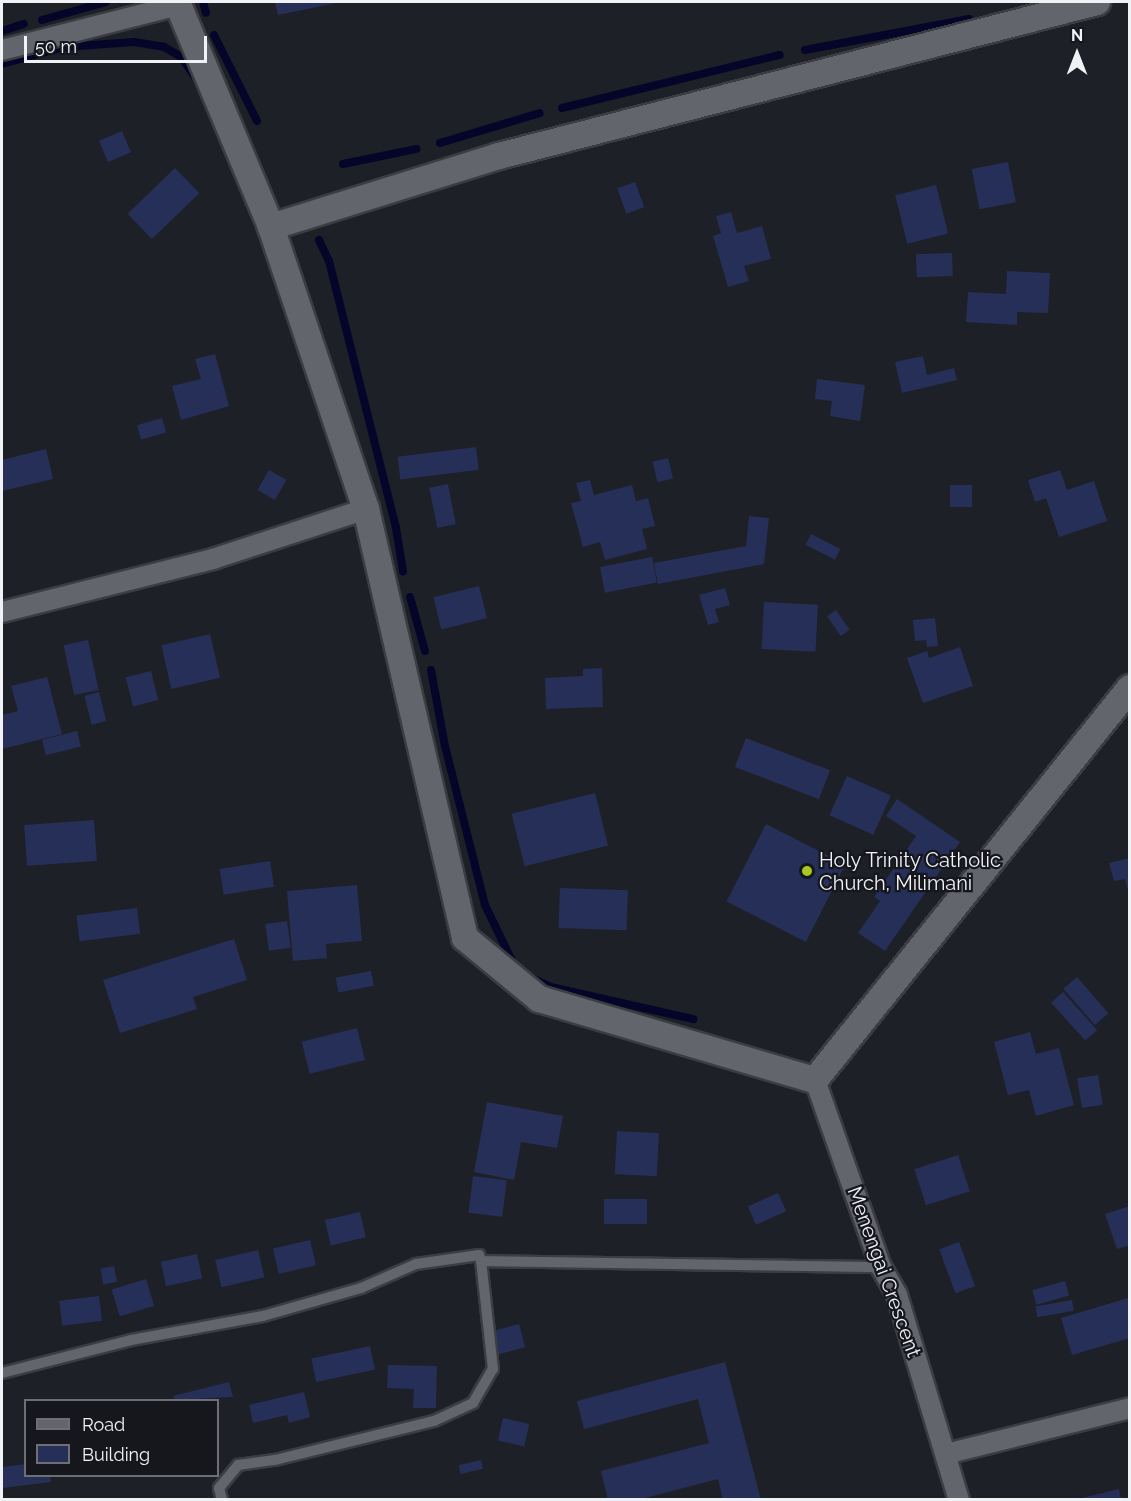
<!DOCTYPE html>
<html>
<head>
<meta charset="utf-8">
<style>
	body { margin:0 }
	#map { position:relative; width:1131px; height:1501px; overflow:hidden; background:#1e2027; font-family:Raleway,sans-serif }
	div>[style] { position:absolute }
	.stream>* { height:8px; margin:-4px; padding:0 4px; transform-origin:4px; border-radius:4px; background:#040529 }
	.building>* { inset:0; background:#262f58; transform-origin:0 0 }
	.roads { filter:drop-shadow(2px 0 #3b3d42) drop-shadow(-2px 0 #3b3d42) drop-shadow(0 2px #3b3d42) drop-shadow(0 -2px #3b3d42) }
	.service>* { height:10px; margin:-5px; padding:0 5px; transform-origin:5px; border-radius:5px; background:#63656d }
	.minor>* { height:20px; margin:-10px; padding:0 10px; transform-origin:10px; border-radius:10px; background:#63656d }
	.tertiary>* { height:26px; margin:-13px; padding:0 13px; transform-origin:13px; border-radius:13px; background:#63656d }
	.dots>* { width:16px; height:16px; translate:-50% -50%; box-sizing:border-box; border:3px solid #15171d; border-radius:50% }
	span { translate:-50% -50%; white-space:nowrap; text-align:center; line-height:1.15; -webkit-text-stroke:4.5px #15171d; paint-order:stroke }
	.poi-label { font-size:20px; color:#f0f2f6 }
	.left { translate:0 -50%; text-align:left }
	.street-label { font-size:20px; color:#f0f2f6 }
	.frame { position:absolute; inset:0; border:3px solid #f0f2f6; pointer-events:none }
	.legend { position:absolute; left:24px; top:1399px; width:195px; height:78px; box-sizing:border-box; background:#15171d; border:2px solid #6d6f74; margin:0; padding:8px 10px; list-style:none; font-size:18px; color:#f0f2f6 }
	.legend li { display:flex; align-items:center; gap:12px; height:30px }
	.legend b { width:30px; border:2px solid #6d6f74 }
	.north { position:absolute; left:1047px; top:24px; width:60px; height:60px; -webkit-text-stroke:4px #15171d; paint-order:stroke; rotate:0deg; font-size:16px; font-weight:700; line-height:24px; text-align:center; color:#f0f2f6 }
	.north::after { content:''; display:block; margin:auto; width:21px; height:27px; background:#f0f2f6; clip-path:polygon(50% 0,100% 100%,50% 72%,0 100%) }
	.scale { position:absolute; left:24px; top:36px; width:183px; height:27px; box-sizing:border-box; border:3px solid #f0f2f6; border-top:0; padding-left:8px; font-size:18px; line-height:21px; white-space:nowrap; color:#f0f2f6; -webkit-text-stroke:4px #15171d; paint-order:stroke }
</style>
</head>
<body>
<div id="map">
	<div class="stream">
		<div style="left:203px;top:2px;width:11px;rotate:75deg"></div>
		<div style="left:42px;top:20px;width:66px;rotate:-15.7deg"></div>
		<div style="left:2px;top:31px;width:23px;rotate:-18deg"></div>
		<div style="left:214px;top:35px;width:96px;rotate:63.4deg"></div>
		<div style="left:805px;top:50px;width:167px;rotate:-10.7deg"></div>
		<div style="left:2px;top:64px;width:64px;rotate:-15.3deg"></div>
		<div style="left:64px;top:47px;width:70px;rotate:-4.1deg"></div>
		<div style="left:134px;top:42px;width:30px;rotate:9deg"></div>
		<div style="left:164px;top:47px;width:20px;rotate:30deg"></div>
		<div style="left:181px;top:57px;width:29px;rotate:55deg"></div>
		<div style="left:562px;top:108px;width:224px;rotate:-13.7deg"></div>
		<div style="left:440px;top:143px;width:104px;rotate:-16.7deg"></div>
		<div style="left:343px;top:164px;width:75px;rotate:-11.6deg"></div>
		<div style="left:319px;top:240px;width:23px;rotate:65deg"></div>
		<div style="left:329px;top:261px;width:275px;rotate:75.9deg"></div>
		<div style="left:396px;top:528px;width:44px;rotate:80.8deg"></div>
		<div style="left:410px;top:597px;width:56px;rotate:74.5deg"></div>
		<div style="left:431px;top:670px;width:77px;rotate:79.6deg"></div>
		<div style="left:445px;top:746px;width:164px;rotate:75.9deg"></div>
		<div style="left:485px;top:905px;width:67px;rotate:64.2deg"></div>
		<div style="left:528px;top:976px;width:25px;rotate:26deg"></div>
		<div style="left:551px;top:987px;width:146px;rotate:12.7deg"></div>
	</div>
	<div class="building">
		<div style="clip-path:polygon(275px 2px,336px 2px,336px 3px,278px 15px)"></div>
		<div style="left:122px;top:131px;width:23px;height:25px;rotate:67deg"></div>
		<div style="left:1008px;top:162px;width:41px;height:37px;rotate:79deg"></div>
		<div style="left:175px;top:168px;width:35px;height:66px;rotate:46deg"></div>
		<div style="left:635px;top:182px;width:27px;height:19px;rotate:70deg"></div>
		<div style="left:936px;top:185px;width:50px;height:42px;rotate:76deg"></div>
		<div style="clip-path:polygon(731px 212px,737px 233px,762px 226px,771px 259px,744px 266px,749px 281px,728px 287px,713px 236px,721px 233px,716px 216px)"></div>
		<div style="left:952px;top:253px;width:23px;height:36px;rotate:88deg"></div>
		<div style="clip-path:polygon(1007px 271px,1050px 273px,1048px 313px,1017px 312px,1017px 325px,966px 322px,968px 292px,1006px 294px)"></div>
		<div style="clip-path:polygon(215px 354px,229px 406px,181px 420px,172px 386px,201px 379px,195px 359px)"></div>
		<div style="clip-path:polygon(923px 356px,927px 375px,954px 368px,957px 380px,902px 393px,895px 362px)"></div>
		<div style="clip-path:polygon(817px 379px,865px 385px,860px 421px,830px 416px,832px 401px,815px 399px)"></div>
		<div style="left:162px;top:418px;width:15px;height:26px;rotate:74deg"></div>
		<div style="left:476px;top:447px;width:23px;height:79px;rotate:83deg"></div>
		<div style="clip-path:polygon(46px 449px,53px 479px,2px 491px,2px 460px)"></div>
		<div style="left:668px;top:458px;width:21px;height:16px;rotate:76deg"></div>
		<div style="left:269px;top:470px;width:20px;height:23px;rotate:30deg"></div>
		<div style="clip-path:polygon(1060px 470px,1067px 490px,1094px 481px,1107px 521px,1059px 537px,1046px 498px,1035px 502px,1028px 480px)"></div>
		<div style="clip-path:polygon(590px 480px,594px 495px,632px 485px,636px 501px,648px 498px,655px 526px,642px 529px,647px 549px,605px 560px,600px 542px,583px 547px,571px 503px,581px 501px,576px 483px)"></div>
		<div style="left:448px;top:484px;width:41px;height:19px;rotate:79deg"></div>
		<div style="left:950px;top:485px;width:22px;height:22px"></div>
		<div style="clip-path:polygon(749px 516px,769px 518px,764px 564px,658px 584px,654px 563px,746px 546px)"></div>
		<div style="left:811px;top:534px;width:33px;height:12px;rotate:27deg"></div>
		<div style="left:652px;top:557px;width:26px;height:53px;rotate:79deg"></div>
		<div style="left:479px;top:586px;width:33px;height:47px;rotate:76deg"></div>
		<div style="clip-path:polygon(725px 588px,730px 605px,715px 609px,719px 622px,708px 625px,699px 595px)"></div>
		<div style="left:764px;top:602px;width:54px;height:47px;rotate:3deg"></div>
		<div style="left:836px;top:610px;width:24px;height:11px;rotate:55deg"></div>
		<div style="clip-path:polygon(935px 618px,938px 646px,927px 647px,926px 640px,915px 641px,913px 620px)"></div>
		<div style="left:210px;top:634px;width:45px;height:50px;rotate:77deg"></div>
		<div style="left:88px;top:640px;width:51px;height:25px;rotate:78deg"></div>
		<div style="clip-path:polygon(960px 647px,973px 686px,923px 703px,907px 658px,927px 651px,929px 658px)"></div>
		<div style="clip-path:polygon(602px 668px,603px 707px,546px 709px,545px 678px,583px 676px,583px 669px)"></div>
		<div style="left:151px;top:671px;width:30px;height:26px;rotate:76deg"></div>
		<div style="clip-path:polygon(47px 677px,62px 734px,2px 749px,2px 715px,18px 711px,11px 686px)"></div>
		<div style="left:99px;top:692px;width:30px;height:15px;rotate:76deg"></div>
		<div style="left:77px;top:731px;width:16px;height:36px;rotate:76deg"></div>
		<div style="left:746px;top:738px;width:90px;height:31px;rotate:21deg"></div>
		<div style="left:847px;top:776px;width:48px;height:43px;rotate:24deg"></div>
		<div style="left:595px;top:793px;width:54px;height:86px;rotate:76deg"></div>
		<div style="clip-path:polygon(897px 799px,960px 842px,885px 951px,858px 933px,880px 901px,874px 897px,916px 836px,886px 816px)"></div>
		<div style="left:94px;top:820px;width:41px;height:70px;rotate:86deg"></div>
		<div style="left:766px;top:824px;width:89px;height:87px;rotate:27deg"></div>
		<div style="clip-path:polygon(1130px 858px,1130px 894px,1129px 894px,1125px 879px,1114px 881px,1109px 863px)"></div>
		<div style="left:270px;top:861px;width:26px;height:51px;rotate:81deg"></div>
		<div style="clip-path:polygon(357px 885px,362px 941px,326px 944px,327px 958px,293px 961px,287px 891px)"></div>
		<div style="left:560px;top:888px;width:68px;height:40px;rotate:2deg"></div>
		<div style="left:137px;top:908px;width:26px;height:61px;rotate:83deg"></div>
		<div style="left:287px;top:921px;width:27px;height:22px;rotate:82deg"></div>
		<div style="clip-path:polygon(234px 939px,247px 980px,193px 997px,197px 1009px,120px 1033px,103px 980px)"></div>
		<div style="left:371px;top:971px;width:15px;height:36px;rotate:79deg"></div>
		<div style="left:1077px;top:977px;width:48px;height:18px;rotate:49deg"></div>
		<div style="left:1063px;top:992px;width:51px;height:16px;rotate:48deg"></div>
		<div style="left:357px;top:1028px;width:33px;height:57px;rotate:76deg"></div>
		<div style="clip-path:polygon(1030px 1032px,1036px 1054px,1059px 1048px,1074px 1105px,1036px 1116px,1029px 1090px,1008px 1095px,994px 1042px)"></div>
		<div style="left:1098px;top:1075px;width:30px;height:21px;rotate:81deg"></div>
		<div style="clip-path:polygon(487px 1102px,563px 1116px,557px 1148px,521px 1142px,514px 1180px,474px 1172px)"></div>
		<div style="left:617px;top:1131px;width:42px;height:43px;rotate:3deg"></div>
		<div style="left:958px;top:1155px;width:38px;height:46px;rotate:72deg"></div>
		<div style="left:473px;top:1176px;width:34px;height:37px;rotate:7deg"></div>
		<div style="left:778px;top:1193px;width:20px;height:33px;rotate:66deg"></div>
		<div style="left:604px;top:1199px;width:43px;height:25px"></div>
		<div style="clip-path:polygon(1130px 1206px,1130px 1245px,1117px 1249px,1105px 1214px)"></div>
		<div style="left:360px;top:1212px;width:26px;height:36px;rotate:77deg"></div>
		<div style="left:310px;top:1240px;width:26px;height:38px;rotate:77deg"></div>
		<div style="left:959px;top:1242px;width:47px;height:21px;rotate:70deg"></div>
		<div style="left:258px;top:1250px;width:28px;height:44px;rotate:77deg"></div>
		<div style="left:197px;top:1254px;width:25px;height:37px;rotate:78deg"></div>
		<div style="left:114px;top:1266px;width:16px;height:14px;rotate:79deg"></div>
		<div style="left:146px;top:1279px;width:28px;height:36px;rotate:73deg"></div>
		<div style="left:1065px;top:1281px;width:15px;height:34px;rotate:74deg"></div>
		<div style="left:99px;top:1296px;width:25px;height:40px;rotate:83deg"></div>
		<div style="clip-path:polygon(1128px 1298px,1130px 1338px,1072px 1355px,1061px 1318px)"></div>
		<div style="left:1072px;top:1300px;width:11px;height:37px;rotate:80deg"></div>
		<div style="left:519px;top:1324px;width:24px;height:28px;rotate:75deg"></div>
		<div style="left:370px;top:1346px;width:24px;height:60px;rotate:78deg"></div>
		<div style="clip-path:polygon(725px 1362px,761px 1500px,723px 1500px,718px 1479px,637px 1500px,608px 1500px,601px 1471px,709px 1443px,698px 1399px,584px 1429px,577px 1401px)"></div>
		<div style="clip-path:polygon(388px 1365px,437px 1366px,436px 1408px,413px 1408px,414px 1389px,387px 1388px)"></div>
		<div style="clip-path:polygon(229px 1382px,233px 1397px,175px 1400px,173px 1396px)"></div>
		<div style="clip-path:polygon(304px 1392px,310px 1417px,289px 1423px,287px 1415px,253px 1423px,249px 1405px)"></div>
		<div style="left:503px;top:1418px;width:27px;height:23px;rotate:13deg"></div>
		<div style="left:481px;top:1460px;width:9px;height:23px;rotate:77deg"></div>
		<div style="clip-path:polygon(26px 1464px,26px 1476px,50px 1476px,51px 1482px,2px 1488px,2px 1467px)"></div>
		<div style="clip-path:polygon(1119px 1489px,1121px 1500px,1078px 1500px,1078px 1499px)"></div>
	</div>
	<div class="roads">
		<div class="service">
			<div style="left:2px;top:1373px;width:133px;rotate:-14.3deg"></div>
			<div style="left:131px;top:1340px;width:134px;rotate:-10.3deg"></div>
			<div style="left:263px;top:1316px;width:102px;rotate:-15.9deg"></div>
			<div style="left:361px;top:1288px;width:60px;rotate:-23.6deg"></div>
			<div style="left:416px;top:1264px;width:64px;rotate:-8.1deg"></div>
			<div style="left:479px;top:1255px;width:6px;rotate:72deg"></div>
			<div style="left:481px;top:1261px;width:400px;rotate:0.9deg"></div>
			<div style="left:222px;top:1500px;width:12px;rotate:-104deg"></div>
			<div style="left:219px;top:1488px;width:30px;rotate:-50deg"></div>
			<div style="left:238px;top:1465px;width:37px;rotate:-8deg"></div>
			<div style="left:275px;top:1460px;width:164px;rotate:-13.8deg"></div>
			<div style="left:434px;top:1421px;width:43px;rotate:-24.8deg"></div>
			<div style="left:473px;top:1403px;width:39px;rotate:-60deg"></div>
			<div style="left:493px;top:1369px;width:109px;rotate:-96.3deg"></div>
		</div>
		<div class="minor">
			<div style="left:2px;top:50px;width:182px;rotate:-14.3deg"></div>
			<div style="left:2px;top:612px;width:218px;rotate:-14.1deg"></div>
			<div style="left:213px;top:559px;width:161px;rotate:-18.1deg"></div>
			<div style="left:815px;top:1080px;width:198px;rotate:70.6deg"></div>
			<div style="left:881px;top:1267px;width:32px;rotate:60deg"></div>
			<div style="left:897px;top:1295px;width:214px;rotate:73.2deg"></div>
			<div style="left:946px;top:1454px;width:190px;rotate:-14deg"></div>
		</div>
		<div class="tertiary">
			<div style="left:177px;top:2px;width:244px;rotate:67.3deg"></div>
			<div style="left:1097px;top:2px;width:618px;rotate:165.56deg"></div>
			<div style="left:499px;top:156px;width:239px;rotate:162.7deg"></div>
			<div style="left:271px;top:227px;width:298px;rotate:71.4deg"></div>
			<div style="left:366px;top:509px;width:440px;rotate:77deg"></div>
			<div style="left:465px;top:938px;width:96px;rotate:39.5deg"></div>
			<div style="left:539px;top:999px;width:288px;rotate:16.4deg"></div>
			<div style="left:815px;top:1080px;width:503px;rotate:-51.22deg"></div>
		</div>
	</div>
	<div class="dots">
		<div style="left:807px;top:871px;background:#a6c820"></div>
	</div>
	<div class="poi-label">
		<span class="left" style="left:819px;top:872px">Holy Trinity Catholic<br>Church, Milimani</span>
	</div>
	<div class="street-label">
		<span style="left:884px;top:1272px;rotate:70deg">Menengai Crescent</span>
	</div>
	<div class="frame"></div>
	<ul class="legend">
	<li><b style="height:8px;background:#63656d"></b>Road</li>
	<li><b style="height:16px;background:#262f58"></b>Building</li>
	</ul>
	<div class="north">N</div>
	<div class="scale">50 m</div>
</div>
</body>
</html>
